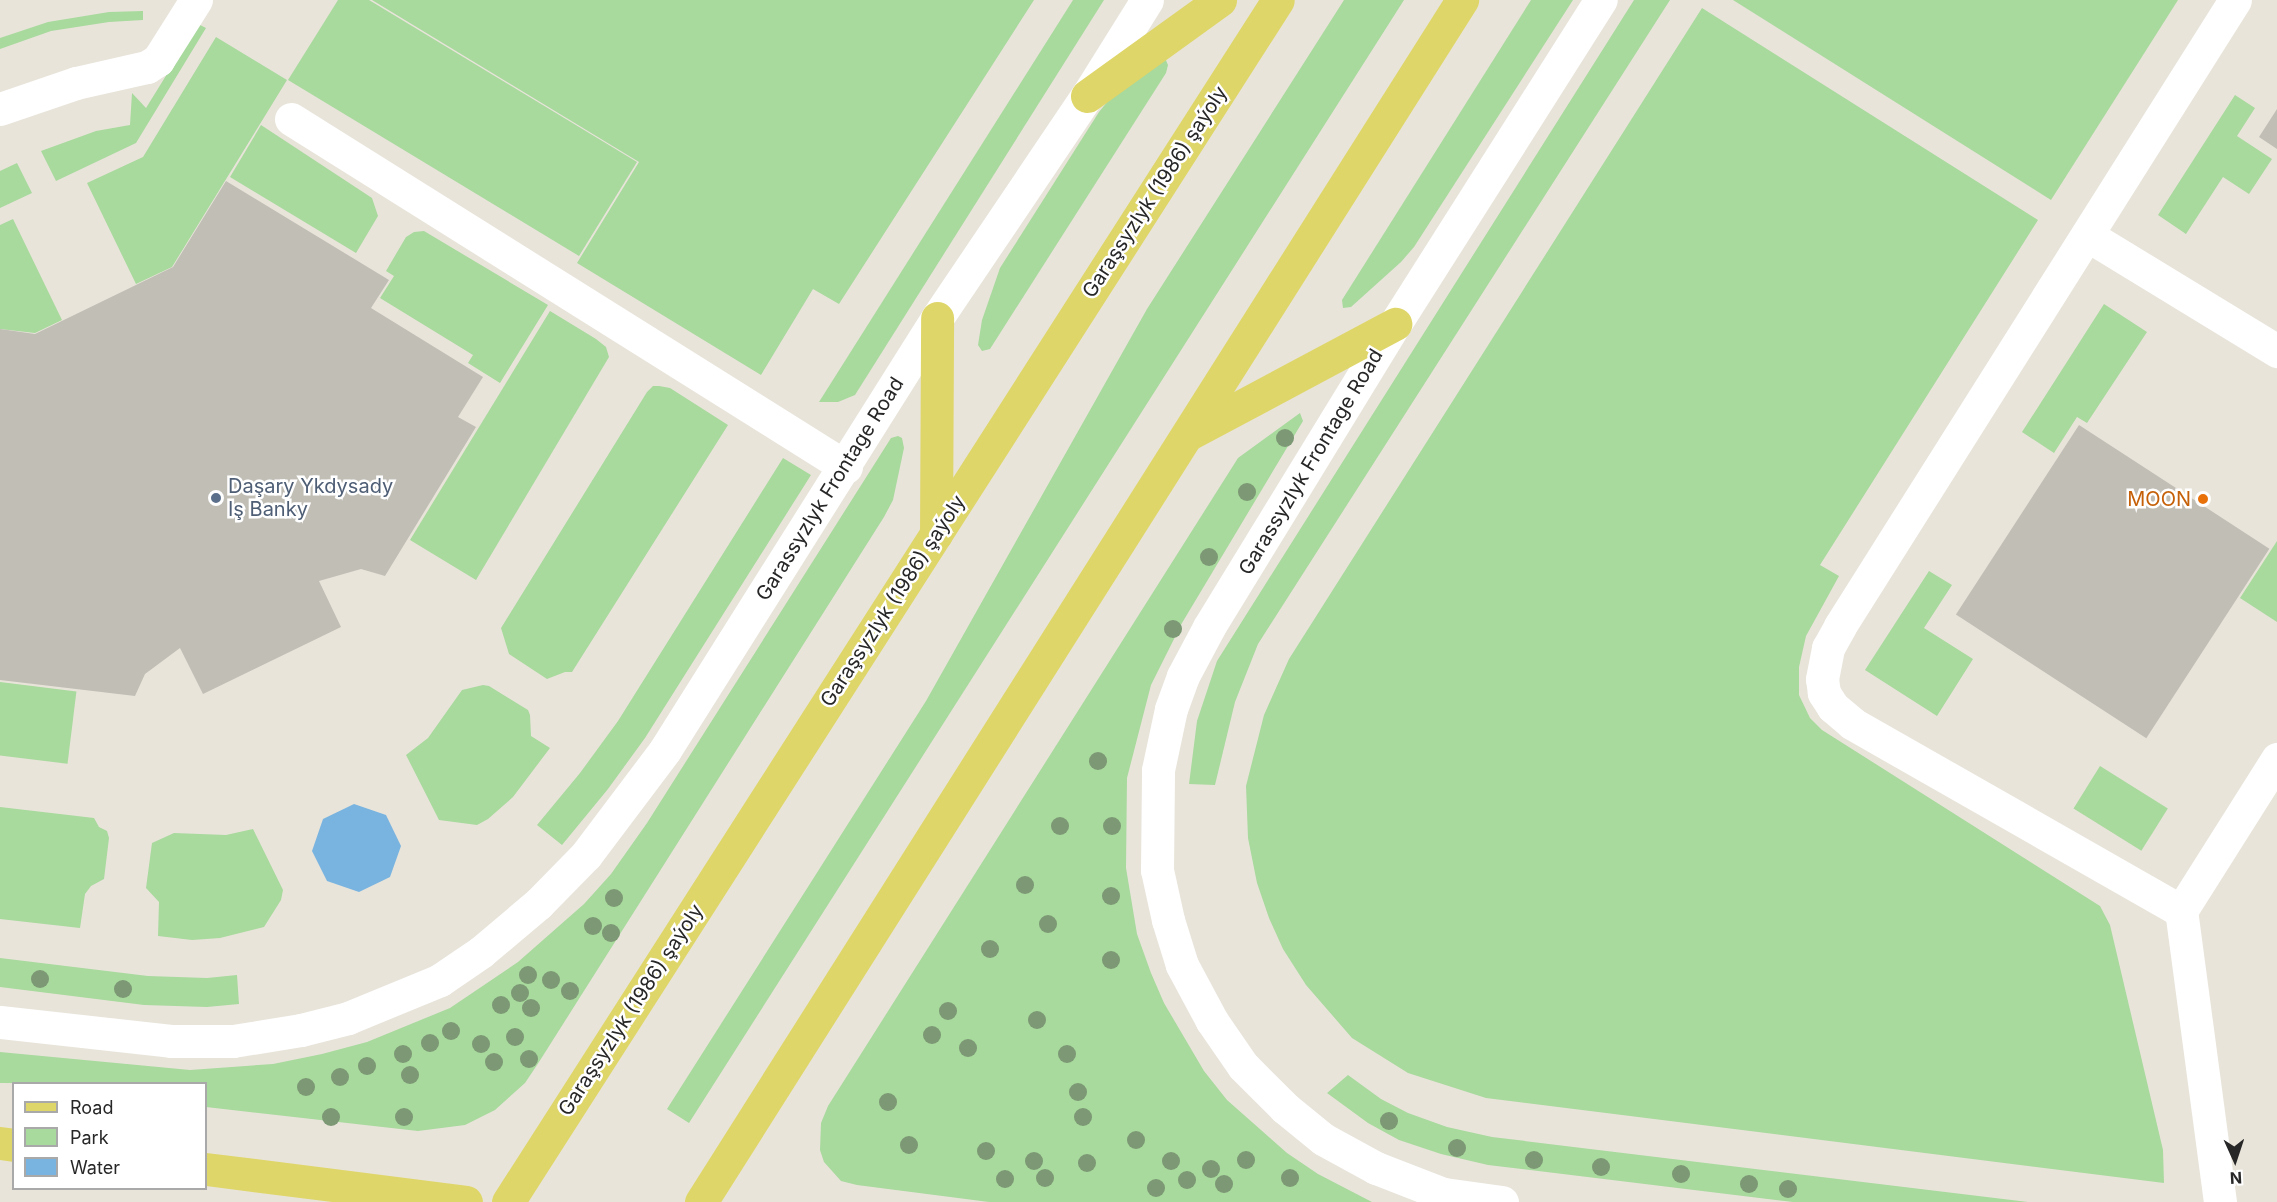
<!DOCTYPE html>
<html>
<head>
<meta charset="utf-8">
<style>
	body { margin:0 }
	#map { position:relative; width:2277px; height:1202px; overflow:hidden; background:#e8e4da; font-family:Inter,sans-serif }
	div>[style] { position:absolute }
	.green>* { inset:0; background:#a8d99d; transform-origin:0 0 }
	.water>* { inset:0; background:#79b3df }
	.building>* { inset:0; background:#c1beb6; transform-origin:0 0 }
	.minor>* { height:33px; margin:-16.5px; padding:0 16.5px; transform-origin:16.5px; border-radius:16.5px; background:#fff }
	.major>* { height:33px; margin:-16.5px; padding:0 16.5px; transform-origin:16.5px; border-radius:16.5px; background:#dfd669 }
	.trees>* { width:18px; height:18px; margin:-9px; border-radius:50%; background:#7c9874 }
	.dots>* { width:16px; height:16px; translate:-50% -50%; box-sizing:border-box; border:3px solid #fff; border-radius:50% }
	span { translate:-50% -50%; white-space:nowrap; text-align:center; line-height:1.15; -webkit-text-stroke:5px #fff; paint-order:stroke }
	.street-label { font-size:20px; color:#272727 }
	.service-label { font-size:20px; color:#4e5e75 }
	.left { translate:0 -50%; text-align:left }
	.food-label { font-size:20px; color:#c56008 }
	.right { translate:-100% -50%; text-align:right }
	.legend { position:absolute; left:12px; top:1082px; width:195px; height:108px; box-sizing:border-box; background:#fff; border:2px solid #a9a9a9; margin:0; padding:8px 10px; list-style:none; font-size:18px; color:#272727 }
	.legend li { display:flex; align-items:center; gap:12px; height:30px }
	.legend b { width:30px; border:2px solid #a9a9a9 }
	.north { position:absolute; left:2205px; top:1130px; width:60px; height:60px; -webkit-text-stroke:4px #fff; paint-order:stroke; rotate:177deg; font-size:16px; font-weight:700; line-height:24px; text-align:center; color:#272727 }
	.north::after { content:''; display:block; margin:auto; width:21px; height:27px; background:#272727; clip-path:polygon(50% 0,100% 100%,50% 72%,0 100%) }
</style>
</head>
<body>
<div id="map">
	<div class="green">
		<div style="clip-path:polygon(338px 0,369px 0,637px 162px,579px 256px,288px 80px)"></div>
		<div style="clip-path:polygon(372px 0,1034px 0,839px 304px,813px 289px,761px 375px,577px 263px,639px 162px)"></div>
		<div style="clip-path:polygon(1073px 0,1104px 0,855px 395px,838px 402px,819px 402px)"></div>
		<div style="clip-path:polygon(1344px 0,1404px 0,689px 1123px,667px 1109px,926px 701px,1147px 309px)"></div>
		<div style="clip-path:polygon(1531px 0,1573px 0,1414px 247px,1401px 262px,1351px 307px,1343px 308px,1342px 300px)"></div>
		<div style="clip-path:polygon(1634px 0,1670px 0,1258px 644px,1235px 702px,1215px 785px,1189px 784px,1197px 721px,1217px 661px)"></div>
		<div style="clip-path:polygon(1733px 0,2178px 0,2051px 200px)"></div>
		<div style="clip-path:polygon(1702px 8px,2038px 220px,1820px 565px,1839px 576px,1806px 636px,1799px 667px,1799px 695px,1810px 718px,1822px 730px,2100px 906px,2110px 925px,2163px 1150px,2164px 1183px,1486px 1098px,1408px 1073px,1352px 1038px,1306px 985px,1283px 949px,1269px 918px,1257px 883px,1248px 838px,1246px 786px,1264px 715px,1289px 659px)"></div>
		<div style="clip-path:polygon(143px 11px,143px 20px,109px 22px,51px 31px,0 49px,0 38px,48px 22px,109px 12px)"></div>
		<div style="clip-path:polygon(198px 24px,206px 28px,136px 143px,56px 181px,41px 151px,96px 131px,130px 125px,132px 93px,146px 108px)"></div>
		<div style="clip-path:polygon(216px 37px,287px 80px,172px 267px,136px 284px,87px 183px,143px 157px)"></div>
		<div style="clip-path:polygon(1165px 58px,1168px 65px,1166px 73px,990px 349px,982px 351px,978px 345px,982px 320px,1000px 268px,1099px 112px,1112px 96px)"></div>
		<div style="clip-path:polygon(2235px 95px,2255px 108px,2237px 136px,2272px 159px,2249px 194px,2223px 177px,2186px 234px,2158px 215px)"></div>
		<div style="clip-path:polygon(261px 125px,372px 198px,378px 216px,356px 253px,230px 177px)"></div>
		<div style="clip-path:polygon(17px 163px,32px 193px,0 208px,0 171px)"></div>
		<div style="clip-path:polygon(13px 219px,62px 320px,35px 333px,0 329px,0 225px)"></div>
		<div style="clip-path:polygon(424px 231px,548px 305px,500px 383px,468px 363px,473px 355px,380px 298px,394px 276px,386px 271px,406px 237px,414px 232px)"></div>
		<div style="clip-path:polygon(2104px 304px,2147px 332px,2087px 423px,2077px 417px,2054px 453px,2022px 432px)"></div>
		<div style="clip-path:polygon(550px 311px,596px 339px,606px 347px,609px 357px,476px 580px,410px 540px)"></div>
		<div style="clip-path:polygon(659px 386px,670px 388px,728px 425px,572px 672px,565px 672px,547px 679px,509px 654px,501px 628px,647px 392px,653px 386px)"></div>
		<div style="clip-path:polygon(1300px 413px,1303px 421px,1182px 623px,1151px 685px,1127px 778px,1126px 868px,1137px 934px,1151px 973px,1164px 1003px,1204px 1071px,1227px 1100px,1287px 1153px,1318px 1174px,1372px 1202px,989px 1202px,857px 1185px,841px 1181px,824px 1162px,820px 1150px,821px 1123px,828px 1106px,1238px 458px)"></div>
		<div style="clip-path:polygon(898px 436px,902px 438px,904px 448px,893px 500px,884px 517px,539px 1062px,525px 1083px,495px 1110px,465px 1125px,418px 1131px,206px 1107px,206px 1084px,0 1083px,0 1052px,190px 1070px,273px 1064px,322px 1054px,367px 1042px,450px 1008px,518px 962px,584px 904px,611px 874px,647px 823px,891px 438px)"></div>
		<div style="clip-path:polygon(783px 458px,811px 475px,645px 738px,608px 789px,562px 845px,537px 825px,580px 773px,618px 721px)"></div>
		<div style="clip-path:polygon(2277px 541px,2277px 622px,2240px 598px)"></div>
		<div style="clip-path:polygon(1929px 571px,1952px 585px,1924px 628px,1973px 659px,1937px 716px,1865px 670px)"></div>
		<div style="left:0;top:682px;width:77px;height:73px;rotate:7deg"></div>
		<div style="clip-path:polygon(483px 685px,489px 686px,528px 710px,530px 715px,531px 736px,550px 748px,513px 797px,488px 819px,477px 825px,439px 820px,406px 755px,428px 738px,462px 690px)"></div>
		<div style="left:2100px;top:766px;width:80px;height:50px;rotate:32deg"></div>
		<div style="clip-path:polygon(0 807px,94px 818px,99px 827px,107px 831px,109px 838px,104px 879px,91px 886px,85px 894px,80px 928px,0 919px)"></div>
		<div style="clip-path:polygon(253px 829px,283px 890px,281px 900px,264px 927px,220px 938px,192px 940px,158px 936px,159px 902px,146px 888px,152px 843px,174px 833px,226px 835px)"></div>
		<div style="clip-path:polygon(0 958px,148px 976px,207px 978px,237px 975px,239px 1004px,207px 1007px,144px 1005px,0 987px)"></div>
		<div style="clip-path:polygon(1348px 1075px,1381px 1099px,1408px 1113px,1447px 1127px,1492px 1137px,2028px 1202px,1793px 1202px,1488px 1165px,1441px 1154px,1399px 1140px,1368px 1123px,1327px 1093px)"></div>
	</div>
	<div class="water">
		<div style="clip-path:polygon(354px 804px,386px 815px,401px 846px,390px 877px,359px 892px,327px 881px,312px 851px,323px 819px)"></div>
	</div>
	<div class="building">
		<div style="clip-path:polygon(2277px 109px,2277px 149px,2259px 137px)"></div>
		<div style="clip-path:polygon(226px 181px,389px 280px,371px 308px,483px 377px,458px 417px,476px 427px,385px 576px,361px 569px,319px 581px,341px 627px,203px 694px,180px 648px,145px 674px,135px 696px,0 680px,0 329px,35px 334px,173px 267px)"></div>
		<div style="left:2079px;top:425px;width:227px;height:226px;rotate:33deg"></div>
	</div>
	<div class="minor">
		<div style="left:0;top:109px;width:80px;rotate:-18.9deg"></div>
		<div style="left:76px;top:83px;width:73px;rotate:-12.7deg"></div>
		<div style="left:147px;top:67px;width:13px;rotate:-32deg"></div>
		<div style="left:158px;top:60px;width:71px;rotate:-57.7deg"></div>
		<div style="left:291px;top:119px;width:655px;rotate:32.09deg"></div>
		<div style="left:2087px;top:235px;width:223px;rotate:31.4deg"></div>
		<div style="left:2181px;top:911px;width:379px;rotate:-150.3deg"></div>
		<div style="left:1852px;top:723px;width:25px;rotate:-140deg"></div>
		<div style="left:1833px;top:707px;width:17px;rotate:-123deg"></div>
		<div style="left:1824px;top:693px;width:14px;rotate:-98deg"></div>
		<div style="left:1822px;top:679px;width:32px;rotate:-79deg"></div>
		<div style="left:1828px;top:648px;width:25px;rotate:-61deg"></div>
		<div style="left:1840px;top:626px;width:740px;rotate:-57.75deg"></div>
		<div style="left:0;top:1022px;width:172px;rotate:6.3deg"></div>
		<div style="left:171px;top:1041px;width:62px"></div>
		<div style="left:233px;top:1041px;width:69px;rotate:-9.2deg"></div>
		<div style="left:301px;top:1030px;width:49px;rotate:-14.3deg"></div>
		<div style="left:348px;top:1018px;width:100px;rotate:-22.4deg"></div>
		<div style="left:440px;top:980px;width:50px;rotate:-34.3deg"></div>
		<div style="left:481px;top:952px;width:75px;rotate:-40.1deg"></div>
		<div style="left:538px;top:904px;width:69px;rotate:-45.6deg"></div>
		<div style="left:586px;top:855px;width:131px;rotate:-53deg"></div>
		<div style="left:665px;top:750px;width:510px;rotate:-57.8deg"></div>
		<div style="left:937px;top:318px;width:268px;rotate:-56deg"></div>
		<div style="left:1087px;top:96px;width:113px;rotate:-58deg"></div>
		<div style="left:1502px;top:1202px;width:60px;rotate:-172.3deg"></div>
		<div style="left:1443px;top:1194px;width:72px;rotate:-158.8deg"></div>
		<div style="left:1376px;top:1168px;width:60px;rotate:-151.3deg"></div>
		<div style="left:1323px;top:1139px;width:49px;rotate:-140.8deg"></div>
		<div style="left:1285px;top:1108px;width:59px;rotate:-135deg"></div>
		<div style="left:1243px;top:1066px;width:55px;rotate:-124.6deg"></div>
		<div style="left:1212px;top:1021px;width:64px;rotate:-118.2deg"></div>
		<div style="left:1182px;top:965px;width:47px;rotate:-107.3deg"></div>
		<div style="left:1168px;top:920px;width:51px;rotate:-102.4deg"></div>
		<div style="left:1157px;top:870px;width:100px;rotate:-89.4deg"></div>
		<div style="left:1158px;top:770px;width:62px;rotate:-78deg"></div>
		<div style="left:1171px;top:709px;width:35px;rotate:-70deg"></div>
		<div style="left:1183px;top:676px;width:55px;rotate:-62deg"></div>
		<div style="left:1209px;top:627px;width:356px;rotate:-58.5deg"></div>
		<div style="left:1395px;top:324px;width:384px;rotate:-57.6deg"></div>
		<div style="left:2220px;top:1202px;width:294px;rotate:-97.6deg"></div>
		<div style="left:2181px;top:911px;width:180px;rotate:-57.7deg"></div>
	</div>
	<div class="major">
		<div style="left:1087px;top:96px;width:164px;rotate:-35.8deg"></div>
		<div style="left:1189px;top:434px;width:234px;rotate:-28.1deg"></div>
		<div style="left:936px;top:534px;width:216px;rotate:-89.7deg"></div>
		<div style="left:0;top:1143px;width:14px;rotate:8deg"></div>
		<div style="left:206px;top:1169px;width:262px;rotate:7.2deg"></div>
		<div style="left:508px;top:1202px;width:1427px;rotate:-57.36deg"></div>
		<div style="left:701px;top:1202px;width:1423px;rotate:-57.66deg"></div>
	</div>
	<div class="trees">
		<div style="left:1285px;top:438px"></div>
		<div style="left:1247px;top:492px"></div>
		<div style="left:1209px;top:557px"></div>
		<div style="left:1173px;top:629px"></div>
		<div style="left:1098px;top:761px"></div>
		<div style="left:1060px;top:826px"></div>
		<div style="left:1112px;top:826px"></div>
		<div style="left:1025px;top:885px"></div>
		<div style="left:1111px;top:896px"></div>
		<div style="left:614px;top:898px"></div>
		<div style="left:1048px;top:924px"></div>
		<div style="left:593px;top:926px"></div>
		<div style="left:611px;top:933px"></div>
		<div style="left:990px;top:949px"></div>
		<div style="left:1111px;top:960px"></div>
		<div style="left:528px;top:975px"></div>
		<div style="left:40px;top:979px"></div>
		<div style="left:551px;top:980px"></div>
		<div style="left:123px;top:989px"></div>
		<div style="left:570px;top:991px"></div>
		<div style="left:520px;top:993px"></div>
		<div style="left:501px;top:1005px"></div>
		<div style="left:531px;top:1008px"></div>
		<div style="left:948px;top:1011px"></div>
		<div style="left:1037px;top:1020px"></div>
		<div style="left:451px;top:1031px"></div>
		<div style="left:932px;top:1035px"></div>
		<div style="left:515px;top:1037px"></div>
		<div style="left:430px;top:1043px"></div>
		<div style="left:481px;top:1044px"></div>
		<div style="left:968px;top:1048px"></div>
		<div style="left:403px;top:1054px"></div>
		<div style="left:1067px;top:1054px"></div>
		<div style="left:529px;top:1059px"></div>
		<div style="left:494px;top:1062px"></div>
		<div style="left:367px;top:1066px"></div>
		<div style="left:410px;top:1075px"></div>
		<div style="left:340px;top:1077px"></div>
		<div style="left:306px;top:1087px"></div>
		<div style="left:1078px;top:1092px"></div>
		<div style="left:888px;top:1102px"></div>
		<div style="left:331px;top:1117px"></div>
		<div style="left:404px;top:1117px"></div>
		<div style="left:1083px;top:1117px"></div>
		<div style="left:1389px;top:1121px"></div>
		<div style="left:1136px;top:1140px"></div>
		<div style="left:909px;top:1145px"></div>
		<div style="left:1457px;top:1148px"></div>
		<div style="left:986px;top:1151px"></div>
		<div style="left:1246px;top:1160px"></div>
		<div style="left:1534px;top:1160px"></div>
		<div style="left:1034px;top:1161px"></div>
		<div style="left:1171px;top:1161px"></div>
		<div style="left:1087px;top:1163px"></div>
		<div style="left:1601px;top:1167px"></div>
		<div style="left:1211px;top:1169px"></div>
		<div style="left:1681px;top:1174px"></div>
		<div style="left:1045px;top:1178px"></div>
		<div style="left:1290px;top:1178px"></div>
		<div style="left:1005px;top:1179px"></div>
		<div style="left:1187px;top:1180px"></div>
		<div style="left:1224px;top:1184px"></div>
		<div style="left:1749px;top:1184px"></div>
		<div style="left:1156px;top:1188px"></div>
		<div style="left:1788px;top:1189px"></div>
	</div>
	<div class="dots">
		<div style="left:216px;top:498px;background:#5c6f8a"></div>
		<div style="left:2203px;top:499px;background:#e8710a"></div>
	</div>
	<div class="street-label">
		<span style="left:1155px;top:192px;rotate:-57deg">Garaşsyzlyk (1986) şaýoly</span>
		<span style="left:1311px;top:462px;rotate:-59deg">Garassyzlyk Frontage Road</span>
		<span style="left:830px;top:489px;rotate:-58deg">Garassyzlyk Frontage Road</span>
		<span style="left:893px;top:601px;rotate:-57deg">Garaşsyzlyk (1986) şaýoly</span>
		<span style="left:631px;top:1010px;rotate:-57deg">Garaşsyzlyk (1986) şaýoly</span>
	</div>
	<div class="service-label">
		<span class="left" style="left:228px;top:498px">Daşary Ykdysady<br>Iş Banky</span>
	</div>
	<div class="food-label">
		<span class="right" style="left:2191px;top:499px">MOON</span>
	</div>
	<ul class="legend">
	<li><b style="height:8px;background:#dfd669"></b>Road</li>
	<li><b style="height:16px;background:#a8d99d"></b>Park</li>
	<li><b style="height:16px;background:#79b3df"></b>Water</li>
	</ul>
	<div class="north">N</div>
</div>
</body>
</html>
